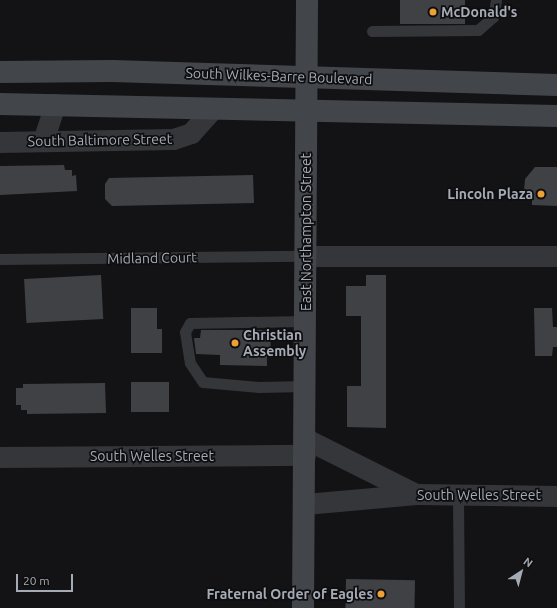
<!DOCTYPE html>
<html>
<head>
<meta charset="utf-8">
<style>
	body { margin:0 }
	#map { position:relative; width:557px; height:608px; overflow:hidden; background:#131315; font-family:Ubuntu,sans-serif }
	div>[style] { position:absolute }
	.building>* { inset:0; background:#3f4145; transform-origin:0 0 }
	.service>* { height:11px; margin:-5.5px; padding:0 5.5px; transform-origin:5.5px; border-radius:5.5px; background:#34363a }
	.minor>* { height:21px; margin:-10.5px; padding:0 10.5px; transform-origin:10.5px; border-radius:10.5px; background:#34363a }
	.secondary>* { height:22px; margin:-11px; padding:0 11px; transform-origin:11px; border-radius:11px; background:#42454a }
	.dots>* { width:11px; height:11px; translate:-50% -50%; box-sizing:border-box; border:2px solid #0e0e10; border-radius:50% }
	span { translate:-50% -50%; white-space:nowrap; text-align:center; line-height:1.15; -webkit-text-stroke:3.5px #0e0e10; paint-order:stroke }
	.poi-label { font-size:14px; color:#a5abb5; font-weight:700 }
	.left { translate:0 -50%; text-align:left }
	.right { translate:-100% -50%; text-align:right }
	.street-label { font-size:14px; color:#a5abb5 }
	.north { position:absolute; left:501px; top:552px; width:40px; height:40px; -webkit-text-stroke:3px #0e0e10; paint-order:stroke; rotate:36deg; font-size:11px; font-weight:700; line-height:16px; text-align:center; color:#a5abb5 }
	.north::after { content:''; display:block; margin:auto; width:14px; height:18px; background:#a5abb5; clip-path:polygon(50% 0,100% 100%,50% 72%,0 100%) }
	.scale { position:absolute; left:16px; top:574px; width:57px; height:18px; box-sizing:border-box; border:2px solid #a5abb5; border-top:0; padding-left:5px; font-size:12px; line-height:14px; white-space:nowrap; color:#a5abb5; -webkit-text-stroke:3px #0e0e10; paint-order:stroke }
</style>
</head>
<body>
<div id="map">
	<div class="building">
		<div style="left:400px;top:0;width:65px;height:24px"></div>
		<div style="clip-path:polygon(64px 165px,65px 170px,72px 170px,72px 176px,76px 175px,77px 191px,0 195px,0 166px)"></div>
		<div style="clip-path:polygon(535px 167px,557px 167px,557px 206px,532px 205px,532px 199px,524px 191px,525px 179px)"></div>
		<div style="clip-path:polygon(253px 175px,254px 203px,112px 206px,105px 199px,105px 184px,109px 178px)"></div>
		<div style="left:101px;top:275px;width:44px;height:77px;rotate:87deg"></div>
		<div style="clip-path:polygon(366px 275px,386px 275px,386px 428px,347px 427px,347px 386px,361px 386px,361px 316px,346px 316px,346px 286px,366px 286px)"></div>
		<div style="clip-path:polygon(131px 308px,157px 308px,157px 329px,162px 329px,162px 353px,131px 353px)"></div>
		<div style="clip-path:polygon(534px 308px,552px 308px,553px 327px,557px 327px,557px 347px,553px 347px,552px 356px,535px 356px)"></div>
		<div style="clip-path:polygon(201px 330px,270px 330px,271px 355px,267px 355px,267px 366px,220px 365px,220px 355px,196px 354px,194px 338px,200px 338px)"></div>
		<div style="left:169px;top:382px;width:30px;height:38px;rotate:90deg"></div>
		<div style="clip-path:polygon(105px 383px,106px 413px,27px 414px,27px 410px,21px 410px,21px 405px,16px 405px,16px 388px,23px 388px,23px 384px)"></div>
		<div style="left:346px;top:579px;width:69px;height:29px;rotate:1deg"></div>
	</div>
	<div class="service">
		<div style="left:372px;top:31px;width:106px;rotate:-0.5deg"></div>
		<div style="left:478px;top:30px;width:20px;rotate:-41deg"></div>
		<div style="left:493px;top:17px;width:17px;rotate:-80deg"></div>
		<div style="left:0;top:259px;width:305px;rotate:-0.6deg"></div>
		<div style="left:305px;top:321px;width:115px;rotate:179deg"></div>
		<div style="left:190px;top:323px;width:10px;rotate:119deg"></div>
		<div style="left:185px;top:332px;width:31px;rotate:81deg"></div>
		<div style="left:190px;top:363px;width:23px;rotate:56deg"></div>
		<div style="left:203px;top:382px;width:56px;rotate:5.1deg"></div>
		<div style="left:259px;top:387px;width:46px;rotate:-1.2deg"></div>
		<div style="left:458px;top:496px;width:112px;rotate:89.5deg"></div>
	</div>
	<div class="minor">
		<div style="left:43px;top:141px;width:39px;rotate:-72deg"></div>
		<div style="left:0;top:142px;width:173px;rotate:-1deg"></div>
		<div style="left:173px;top:139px;width:19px;rotate:-18deg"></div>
		<div style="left:191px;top:133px;width:31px;rotate:-48deg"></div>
		<div style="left:305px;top:256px;width:252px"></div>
		<div style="left:306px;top:439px;width:123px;rotate:26.6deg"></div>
		<div style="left:0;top:457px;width:305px;rotate:-0.4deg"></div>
		<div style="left:305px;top:504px;width:111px;rotate:-5.1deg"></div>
		<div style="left:416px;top:494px;width:141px;rotate:0.8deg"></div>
	</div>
	<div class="secondary">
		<div style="left:0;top:72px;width:112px;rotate:-0.5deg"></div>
		<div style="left:112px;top:71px;width:445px;rotate:1.8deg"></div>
		<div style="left:0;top:104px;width:557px;rotate:1.23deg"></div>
		<div style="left:303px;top:608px;width:608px;rotate:-89.62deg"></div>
	</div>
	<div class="dots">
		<div style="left:433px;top:12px;background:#eda034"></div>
		<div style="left:541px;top:194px;background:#eda034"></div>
		<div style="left:235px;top:343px;background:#eda034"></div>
		<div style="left:381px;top:594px;background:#eda034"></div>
	</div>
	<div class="poi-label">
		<span class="left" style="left:441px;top:12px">McDonald's</span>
		<span class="right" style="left:533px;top:194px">Lincoln Plaza</span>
		<span class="left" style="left:243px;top:343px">Christian<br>Assembly</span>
		<span class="right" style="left:373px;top:594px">Fraternal Order of Eagles</span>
	</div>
	<div class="street-label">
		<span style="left:279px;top:76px;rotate:2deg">South Wilkes-Barre Boulevard</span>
		<span style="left:100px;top:140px;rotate:-1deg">South Baltimore Street</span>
		<span style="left:306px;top:232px;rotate:-90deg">East Northampton Street</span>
		<span style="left:152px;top:258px;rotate:-1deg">Midland Court</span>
		<span style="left:152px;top:456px">South Welles Street</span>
		<span style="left:479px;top:495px">South Welles Street</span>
	</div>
	<div class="north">N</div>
	<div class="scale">20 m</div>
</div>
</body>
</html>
